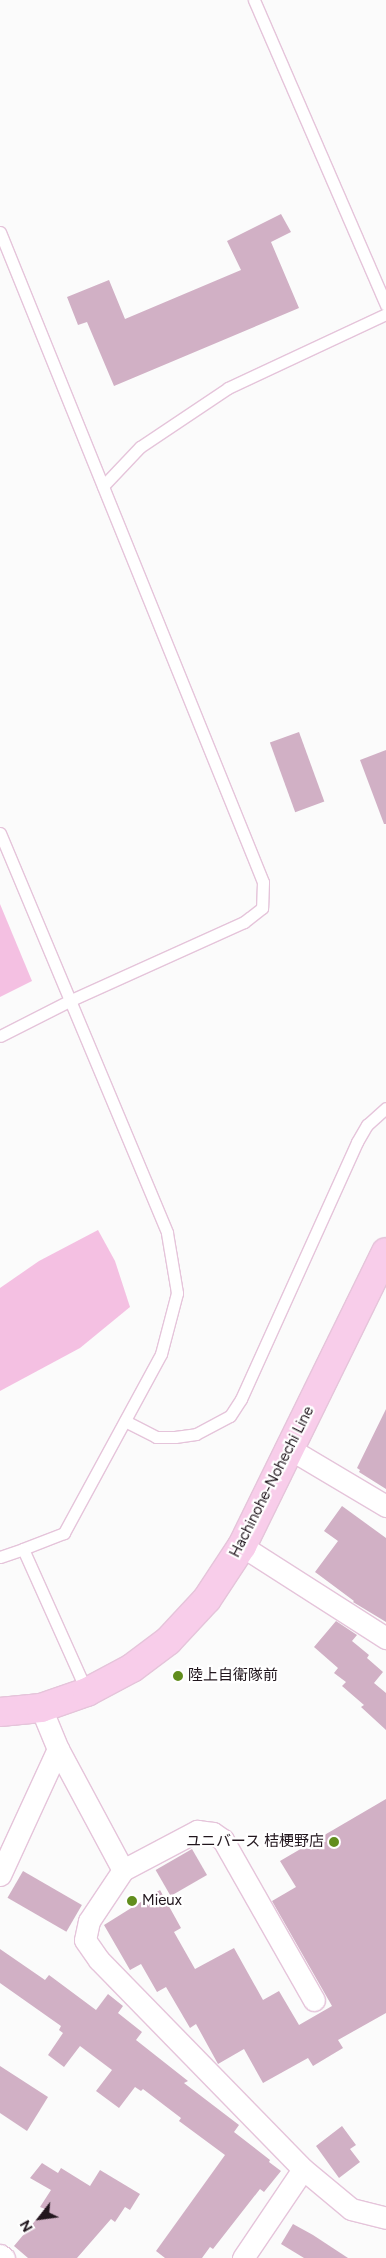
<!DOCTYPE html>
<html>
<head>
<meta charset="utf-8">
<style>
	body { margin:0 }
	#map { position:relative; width:386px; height:2258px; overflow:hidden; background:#fbfbfb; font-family:Figtree,"Noto Sans JP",sans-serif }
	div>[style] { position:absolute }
	.green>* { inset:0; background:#f4c0e2 }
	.building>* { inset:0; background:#d1b0c5; transform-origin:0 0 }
	.roads { filter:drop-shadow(1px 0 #e5c4da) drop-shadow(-1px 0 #e5c4da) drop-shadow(0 1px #e5c4da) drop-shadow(0 -1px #e5c4da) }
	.lane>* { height:11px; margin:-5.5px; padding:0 5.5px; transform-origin:5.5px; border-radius:5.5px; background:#fff }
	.street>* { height:21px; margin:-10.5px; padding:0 10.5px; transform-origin:10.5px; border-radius:10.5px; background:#fff }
	.primary>* { height:28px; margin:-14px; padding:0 14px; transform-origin:14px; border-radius:14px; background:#f8cdea }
	.dots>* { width:14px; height:14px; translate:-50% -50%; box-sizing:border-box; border:2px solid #fff; border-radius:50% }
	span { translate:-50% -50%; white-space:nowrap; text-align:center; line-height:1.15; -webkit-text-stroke:4.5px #fff; paint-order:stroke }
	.street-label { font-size:15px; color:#21161d }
	.poi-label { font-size:15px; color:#21161d }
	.left { translate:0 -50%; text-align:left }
	.right { translate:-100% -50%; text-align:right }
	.north { position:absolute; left:15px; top:2193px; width:50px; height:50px; -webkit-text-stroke:4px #fff; paint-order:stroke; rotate:240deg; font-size:14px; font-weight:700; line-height:20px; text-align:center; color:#21161d }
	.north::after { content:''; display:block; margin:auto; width:18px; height:22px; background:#21161d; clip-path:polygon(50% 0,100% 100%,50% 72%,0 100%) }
</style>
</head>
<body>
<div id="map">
	<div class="green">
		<div style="clip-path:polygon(0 904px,32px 981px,0 997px)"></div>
		<div style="clip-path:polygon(98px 1230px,115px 1261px,130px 1307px,80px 1348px,0 1391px,0 1288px,39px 1261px)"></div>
	</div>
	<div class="building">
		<div style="clip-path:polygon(281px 214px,291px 232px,271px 242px,299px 308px,114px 386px,87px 322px,78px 325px,67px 297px,109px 280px,125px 319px,241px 270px,227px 241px)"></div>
		<div style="left:299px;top:732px;width:74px;height:31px;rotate:70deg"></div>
		<div style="clip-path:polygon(386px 750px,386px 824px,384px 824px,360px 760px)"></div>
		<div style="clip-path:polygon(386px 1409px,386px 1489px,359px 1472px,360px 1470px,357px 1468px)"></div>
		<div style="clip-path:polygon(342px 1506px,386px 1538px,386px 1622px,353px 1602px,354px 1601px,315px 1572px,338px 1541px,324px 1531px)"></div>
		<div style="clip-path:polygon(336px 1621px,357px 1635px,352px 1641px,369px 1655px,367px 1658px,383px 1672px,374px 1683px,386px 1693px,386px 1730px,361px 1707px,364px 1705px,342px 1686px,346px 1682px,334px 1673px,338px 1668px,314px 1647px)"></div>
		<div style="clip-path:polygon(386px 1799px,386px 2013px,338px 2040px,343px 2048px,313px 2066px,308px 2058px,263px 2083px,244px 2049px,218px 2064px,196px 2024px,190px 2028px,166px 1987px,157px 1992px,141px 1964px,130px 1970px,104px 1925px,160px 1890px,181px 1928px,174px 1932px,195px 1969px,234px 1948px,263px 2000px,279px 1991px,299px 2025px,332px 2006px,272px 1901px,296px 1887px,280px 1861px)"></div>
		<div style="left:192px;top:1849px;width:30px;height:42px;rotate:60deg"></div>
		<div style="left:23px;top:1871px;width:68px;height:31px;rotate:30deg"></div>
		<div style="clip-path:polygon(0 1949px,45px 1980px,49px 1975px,96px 2010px,108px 1994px,123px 2006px,118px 2013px,142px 2032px,136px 2040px,188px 2081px,184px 2083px,239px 2125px,234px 2132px,270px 2160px,269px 2162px,281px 2171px,264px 2192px,260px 2189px,213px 2249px,210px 2247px,202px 2258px,165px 2258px,156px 2251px,225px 2155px,179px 2121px,181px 2118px,143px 2089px,141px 2091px,135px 2087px,119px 2108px,96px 2091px,112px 2070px,80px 2046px,64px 2067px,48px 2055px,63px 2033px,59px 2030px,61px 2026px,0 1983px)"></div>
		<div style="clip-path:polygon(0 2066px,48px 2097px,27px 2131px,0 2113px)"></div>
		<div style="clip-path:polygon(342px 2126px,356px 2145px,350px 2149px,360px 2162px,339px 2178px,316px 2146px)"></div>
		<div style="clip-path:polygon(42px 2163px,58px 2173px,61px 2168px,90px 2186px,100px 2170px,140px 2194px,130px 2210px,125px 2207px,115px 2222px,111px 2219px,77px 2258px,28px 2258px,14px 2246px,45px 2209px,40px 2207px,51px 2190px,30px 2178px)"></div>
		<div style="clip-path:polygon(293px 2224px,313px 2235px,348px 2258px,304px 2258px,281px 2244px)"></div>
	</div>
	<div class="roads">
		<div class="lane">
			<div style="left:254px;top:0;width:332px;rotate:66.6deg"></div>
			<div style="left:0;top:232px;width:701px;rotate:67.97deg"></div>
			<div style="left:263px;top:882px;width:26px;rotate:92deg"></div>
			<div style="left:262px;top:908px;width:23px;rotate:142deg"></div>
			<div style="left:244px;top:922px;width:192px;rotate:155.7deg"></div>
			<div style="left:69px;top:1001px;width:77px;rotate:153.1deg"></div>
			<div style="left:103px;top:486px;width:54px;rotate:-46.5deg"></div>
			<div style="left:140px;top:447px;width:106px;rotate:-33.8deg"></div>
			<div style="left:228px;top:388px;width:174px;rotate:-25.1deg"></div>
			<div style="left:0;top:833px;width:433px;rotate:67.3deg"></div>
			<div style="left:167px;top:1233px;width:61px;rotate:80.5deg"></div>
			<div style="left:177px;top:1293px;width:63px;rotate:104.7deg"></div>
			<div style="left:161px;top:1354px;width:204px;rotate:118.5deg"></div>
			<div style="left:64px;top:1533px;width:44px;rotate:158.7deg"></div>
			<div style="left:23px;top:1549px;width:157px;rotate:65.9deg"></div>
			<div style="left:125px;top:1421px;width:35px;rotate:27deg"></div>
			<div style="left:156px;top:1437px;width:19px"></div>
			<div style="left:175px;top:1437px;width:21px;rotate:-8deg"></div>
			<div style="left:196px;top:1434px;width:38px;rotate:-28deg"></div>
			<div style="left:230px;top:1416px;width:20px;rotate:-57deg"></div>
			<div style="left:241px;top:1399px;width:282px;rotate:-65.7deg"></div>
			<div style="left:357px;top:1142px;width:20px;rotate:-60deg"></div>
			<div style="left:367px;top:1125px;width:25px;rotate:-42deg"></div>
			<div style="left:0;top:1557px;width:24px;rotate:-19deg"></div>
		</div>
		<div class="street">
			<div style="left:290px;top:1449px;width:112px;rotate:30.7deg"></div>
			<div style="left:242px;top:1546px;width:171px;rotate:32.6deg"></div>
			<div style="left:41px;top:1708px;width:44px;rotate:67.5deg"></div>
			<div style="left:58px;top:1749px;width:137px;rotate:61.8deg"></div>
			<div style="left:123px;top:1870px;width:61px;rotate:123.7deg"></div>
			<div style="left:89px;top:1921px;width:19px;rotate:102deg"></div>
			<div style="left:85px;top:1940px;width:24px;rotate:55deg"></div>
			<div style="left:99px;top:1960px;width:292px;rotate:45.7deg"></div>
			<div style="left:303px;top:2169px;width:62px;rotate:39.8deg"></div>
			<div style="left:351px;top:2209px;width:36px;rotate:14deg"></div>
			<div style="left:123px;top:1870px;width:84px;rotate:-27.8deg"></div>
			<div style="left:197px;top:1831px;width:16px;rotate:7deg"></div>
			<div style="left:213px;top:1833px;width:12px;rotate:35deg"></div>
			<div style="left:223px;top:1840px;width:184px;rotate:60.4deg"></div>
			<div style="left:0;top:1875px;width:139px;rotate:-65.3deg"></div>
			<div style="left:0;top:2255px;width:5px;rotate:37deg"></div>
			<div style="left:243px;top:2258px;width:107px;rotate:-56deg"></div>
		</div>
		<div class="primary">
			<div style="left:0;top:1712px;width:41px;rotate:-5.6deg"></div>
			<div style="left:41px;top:1708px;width:49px;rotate:-19.2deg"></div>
			<div style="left:87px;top:1692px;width:51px;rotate:-28.1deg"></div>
			<div style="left:132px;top:1668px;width:45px;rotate:-36.9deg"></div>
			<div style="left:168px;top:1641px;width:57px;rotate:-47.1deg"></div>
			<div style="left:207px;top:1599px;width:64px;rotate:-56.6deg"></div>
			<div style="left:242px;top:1546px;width:327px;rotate:-63.9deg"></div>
		</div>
	</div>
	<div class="dots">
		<div style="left:178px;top:1676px;background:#618d1d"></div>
		<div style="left:334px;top:1842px;background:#618d1d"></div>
		<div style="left:132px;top:1901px;background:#618d1d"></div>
	</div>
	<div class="street-label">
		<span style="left:272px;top:1482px;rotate:-63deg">Hachinohe-Nohechi Line</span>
	</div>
	<div class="poi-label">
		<span class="left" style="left:188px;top:1676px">陸上自衛隊前</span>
		<span class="right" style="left:324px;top:1842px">ユニバース 桔梗野店</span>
		<span class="left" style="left:142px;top:1901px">Mieux</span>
	</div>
	<div class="north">N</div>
</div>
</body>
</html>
